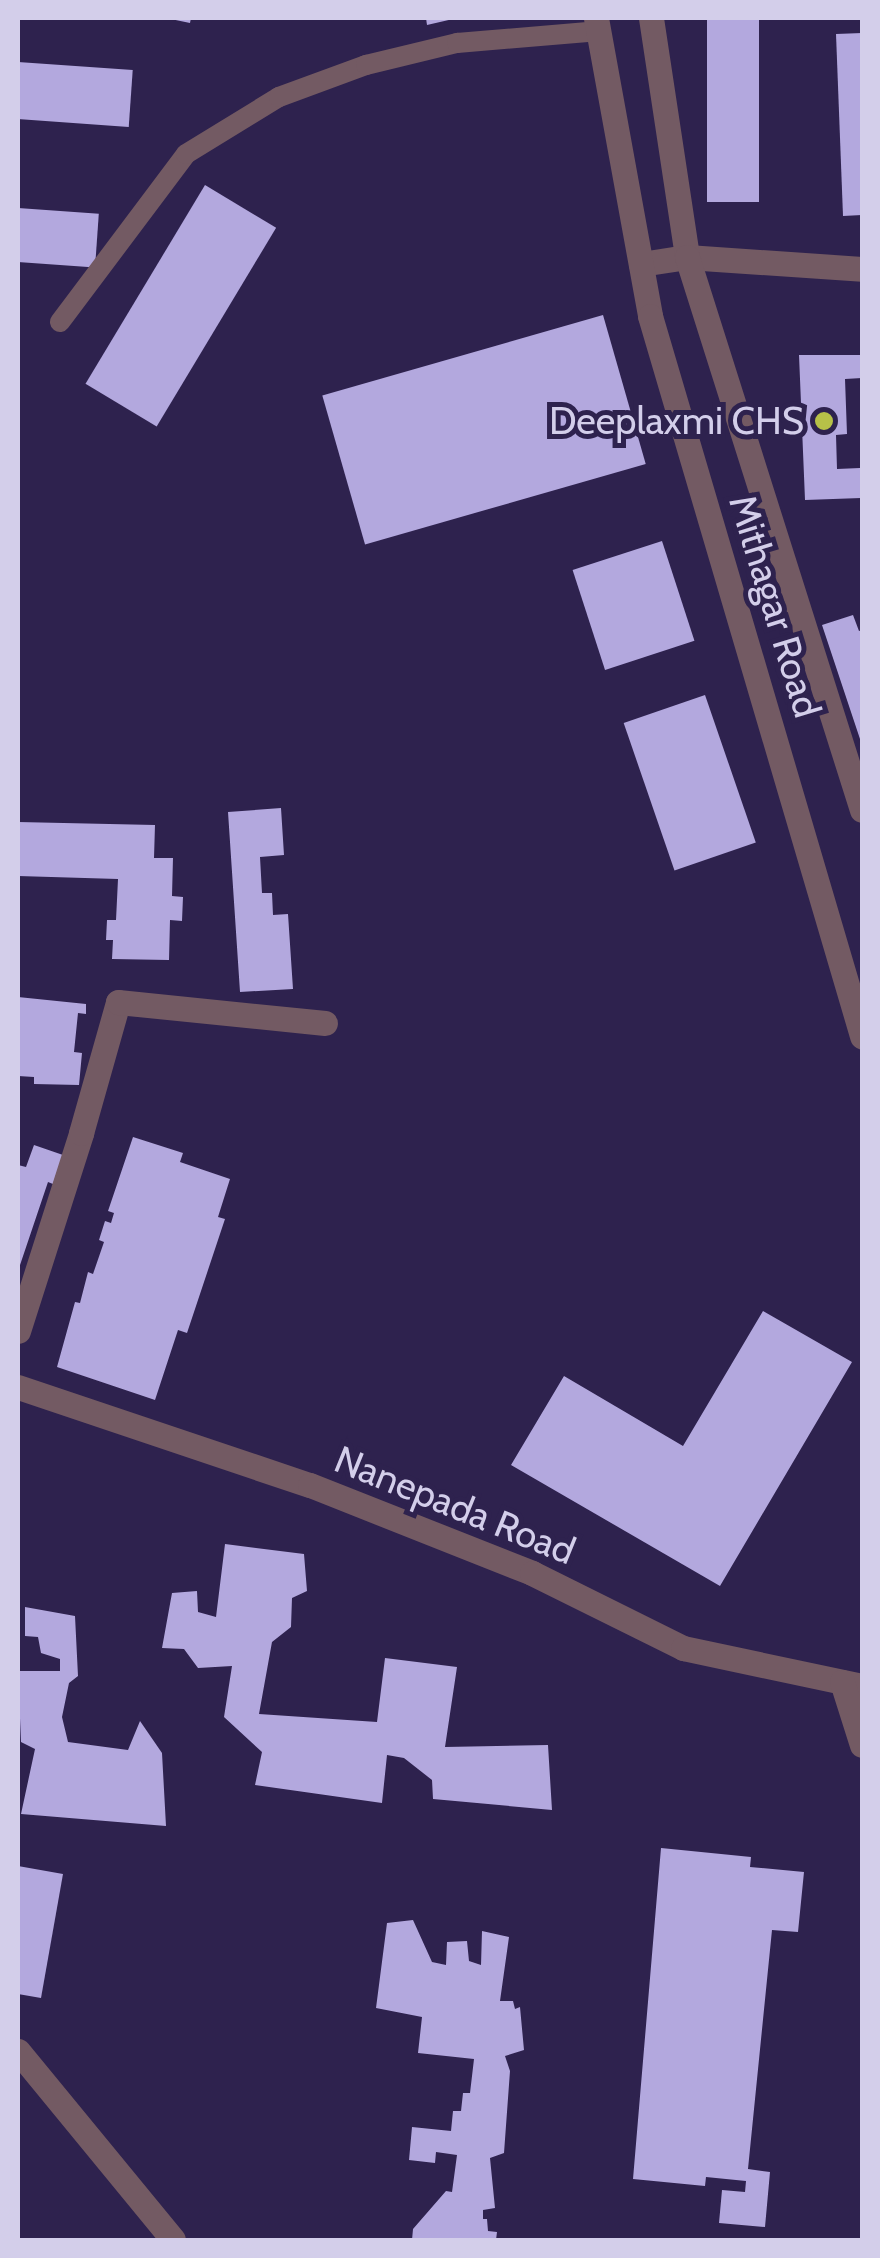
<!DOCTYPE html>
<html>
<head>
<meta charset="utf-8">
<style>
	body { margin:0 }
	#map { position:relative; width:880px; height:2258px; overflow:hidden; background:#2e224e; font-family:Cabin,sans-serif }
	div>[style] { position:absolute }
	.building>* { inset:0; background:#b3a8de; transform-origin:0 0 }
	.service>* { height:20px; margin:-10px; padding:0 10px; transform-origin:10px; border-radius:10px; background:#735a63 }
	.minor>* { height:25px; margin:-12.5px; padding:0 12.5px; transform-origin:12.5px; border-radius:12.5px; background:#735a63 }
	.tertiary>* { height:25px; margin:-12.5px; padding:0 12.5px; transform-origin:12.5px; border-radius:12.5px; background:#735a63 }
	.dots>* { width:28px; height:28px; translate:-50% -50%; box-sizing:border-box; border:5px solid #2e224e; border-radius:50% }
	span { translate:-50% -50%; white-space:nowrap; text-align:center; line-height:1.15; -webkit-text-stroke:10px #2e224e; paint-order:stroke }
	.poi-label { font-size:38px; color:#d3ceea }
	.right { translate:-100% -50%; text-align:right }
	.street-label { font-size:38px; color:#d3ceea }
	.frame { position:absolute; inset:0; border:20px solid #d3ceea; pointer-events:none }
</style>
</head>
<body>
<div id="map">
	<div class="building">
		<div style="clip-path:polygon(166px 18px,191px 18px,190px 23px)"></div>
		<div style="clip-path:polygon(426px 18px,453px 18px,453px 19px,427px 25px)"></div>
		<div style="left:707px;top:18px;width:52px;height:184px"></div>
		<div style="clip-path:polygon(862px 33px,862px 215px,843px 216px,836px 34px)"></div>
		<div style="left:18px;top:62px;width:115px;height:57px;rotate:4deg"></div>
		<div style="left:205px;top:185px;width:83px;height:232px;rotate:31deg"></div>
		<div style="left:18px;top:208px;width:81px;height:54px;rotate:4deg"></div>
		<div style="left:603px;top:315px;width:155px;height:292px;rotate:74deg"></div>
		<div style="clip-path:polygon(799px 355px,862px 355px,862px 378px,845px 379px,847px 434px,836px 435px,837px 469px,860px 468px,861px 498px,805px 500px)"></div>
		<div style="left:662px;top:541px;width:105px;height:94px;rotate:72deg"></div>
		<div style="clip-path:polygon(853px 615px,859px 631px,862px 630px,862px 745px,822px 625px)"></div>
		<div style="left:705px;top:695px;width:156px;height:86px;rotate:71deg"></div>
		<div style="clip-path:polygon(281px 808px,284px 855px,260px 857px,262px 893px,272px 893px,273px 915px,288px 914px,293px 989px,240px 992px,228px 812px)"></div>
		<div style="clip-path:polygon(18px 822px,155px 825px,154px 858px,173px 858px,172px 896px,183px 897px,182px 921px,170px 920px,169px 960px,112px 959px,113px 940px,106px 940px,107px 920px,116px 920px,118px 879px,18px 876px)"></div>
		<div style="clip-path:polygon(18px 997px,86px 1004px,86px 1014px,78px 1013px,74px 1052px,82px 1053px,79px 1085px,34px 1084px,34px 1077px,18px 1076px)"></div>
		<div style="clip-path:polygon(133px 1137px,183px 1153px,180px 1162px,230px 1179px,218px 1217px,225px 1219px,187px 1333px,178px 1330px,155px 1400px,57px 1367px,75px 1302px,80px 1303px,88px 1272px,93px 1274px,104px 1242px,99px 1240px,105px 1221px,111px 1223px,114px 1213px,108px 1211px)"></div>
		<div style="clip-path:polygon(34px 1145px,63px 1155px,53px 1184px,48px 1182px,18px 1271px,18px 1165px,26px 1167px)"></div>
		<div style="clip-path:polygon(763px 1311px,852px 1362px,720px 1586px,511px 1465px,564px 1376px,683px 1446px)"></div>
		<div style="clip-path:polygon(225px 1544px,304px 1554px,307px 1591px,292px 1598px,291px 1627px,272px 1642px,259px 1714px,377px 1722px,385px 1658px,457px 1667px,445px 1747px,548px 1745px,552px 1810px,433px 1799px,432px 1780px,404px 1758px,387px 1755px,382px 1803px,255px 1785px,262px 1752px,224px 1717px,232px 1666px,198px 1668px,184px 1649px,162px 1648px,172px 1593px,197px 1591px,198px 1612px,216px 1617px)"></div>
		<div style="clip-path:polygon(25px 1607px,75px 1616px,78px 1676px,69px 1683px,62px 1717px,68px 1742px,128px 1750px,140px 1721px,162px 1753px,166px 1826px,21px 1814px,35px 1749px,21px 1742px,18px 1671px,60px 1671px,60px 1659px,41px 1653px,38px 1637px,25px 1636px)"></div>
		<div style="clip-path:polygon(661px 1848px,751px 1857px,750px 1867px,804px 1872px,798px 1932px,772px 1930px,748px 2169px,770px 2172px,765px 2227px,719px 2223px,722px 2190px,745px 2192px,746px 2181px,706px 2177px,705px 2186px,633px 2179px)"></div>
		<div style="clip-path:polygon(18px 1866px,63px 1874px,41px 1998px,18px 1994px)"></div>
		<div style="clip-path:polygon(413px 1920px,432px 1962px,446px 1965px,447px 1942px,467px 1941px,469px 1961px,481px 1965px,482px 1931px,509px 1937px,500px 2001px,513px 2001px,515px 2009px,520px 2007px,524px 2050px,505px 2056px,510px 2071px,504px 2153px,490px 2158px,495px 2208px,483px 2210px,483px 2219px,487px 2219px,488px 2231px,497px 2232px,496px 2240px,412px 2240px,413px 2229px,446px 2191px,452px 2192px,457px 2155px,436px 2152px,435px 2163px,409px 2160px,412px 2127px,451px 2131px,453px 2111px,461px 2111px,463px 2093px,470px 2093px,474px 2059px,418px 2053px,422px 2017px,376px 2008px,387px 1923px)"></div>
	</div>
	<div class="service">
		<div style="left:60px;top:322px;width:210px;rotate:-53.1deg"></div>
		<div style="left:186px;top:154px;width:109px;rotate:-31.5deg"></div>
		<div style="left:279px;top:97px;width:93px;rotate:-20.2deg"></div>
		<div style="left:366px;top:65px;width:94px;rotate:-13.6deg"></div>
		<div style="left:457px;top:43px;width:143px;rotate:-4.8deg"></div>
	</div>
	<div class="minor">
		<div style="left:641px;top:264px;width:47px;rotate:-8.7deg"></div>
		<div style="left:687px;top:257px;width:175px;rotate:3.9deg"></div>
		<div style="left:18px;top:1331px;width:208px;rotate:-72.3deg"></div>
		<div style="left:81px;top:1133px;width:136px;rotate:-74.2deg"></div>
		<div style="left:118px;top:1002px;width:208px;rotate:5.8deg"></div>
		<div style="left:18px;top:1387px;width:308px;rotate:18.6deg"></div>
		<div style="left:310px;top:1485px;width:239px;rotate:21.6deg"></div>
		<div style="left:532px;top:1573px;width:169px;rotate:26.4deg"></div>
		<div style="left:683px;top:1648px;width:183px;rotate:12deg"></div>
		<div style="left:842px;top:1682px;width:66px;rotate:72.4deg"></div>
		<div style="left:18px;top:2051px;width:244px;rotate:50.6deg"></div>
	</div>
	<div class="tertiary">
		<div style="left:596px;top:18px;width:303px;rotate:79.7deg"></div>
		<div style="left:650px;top:316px;width:751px;rotate:73.59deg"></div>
		<div style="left:651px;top:18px;width:242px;rotate:81.4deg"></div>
		<div style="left:687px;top:257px;width:580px;rotate:72.44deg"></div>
	</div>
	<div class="dots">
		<div style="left:824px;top:421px;background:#b7c148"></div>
	</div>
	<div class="poi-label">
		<span class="right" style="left:804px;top:421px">Deeplaxmi CHS</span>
	</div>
	<div class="street-label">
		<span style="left:775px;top:606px;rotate:73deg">Mithagar Road</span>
		<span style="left:455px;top:1505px;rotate:22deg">Nanepada Road</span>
	</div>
	<div class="frame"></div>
</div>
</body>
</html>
